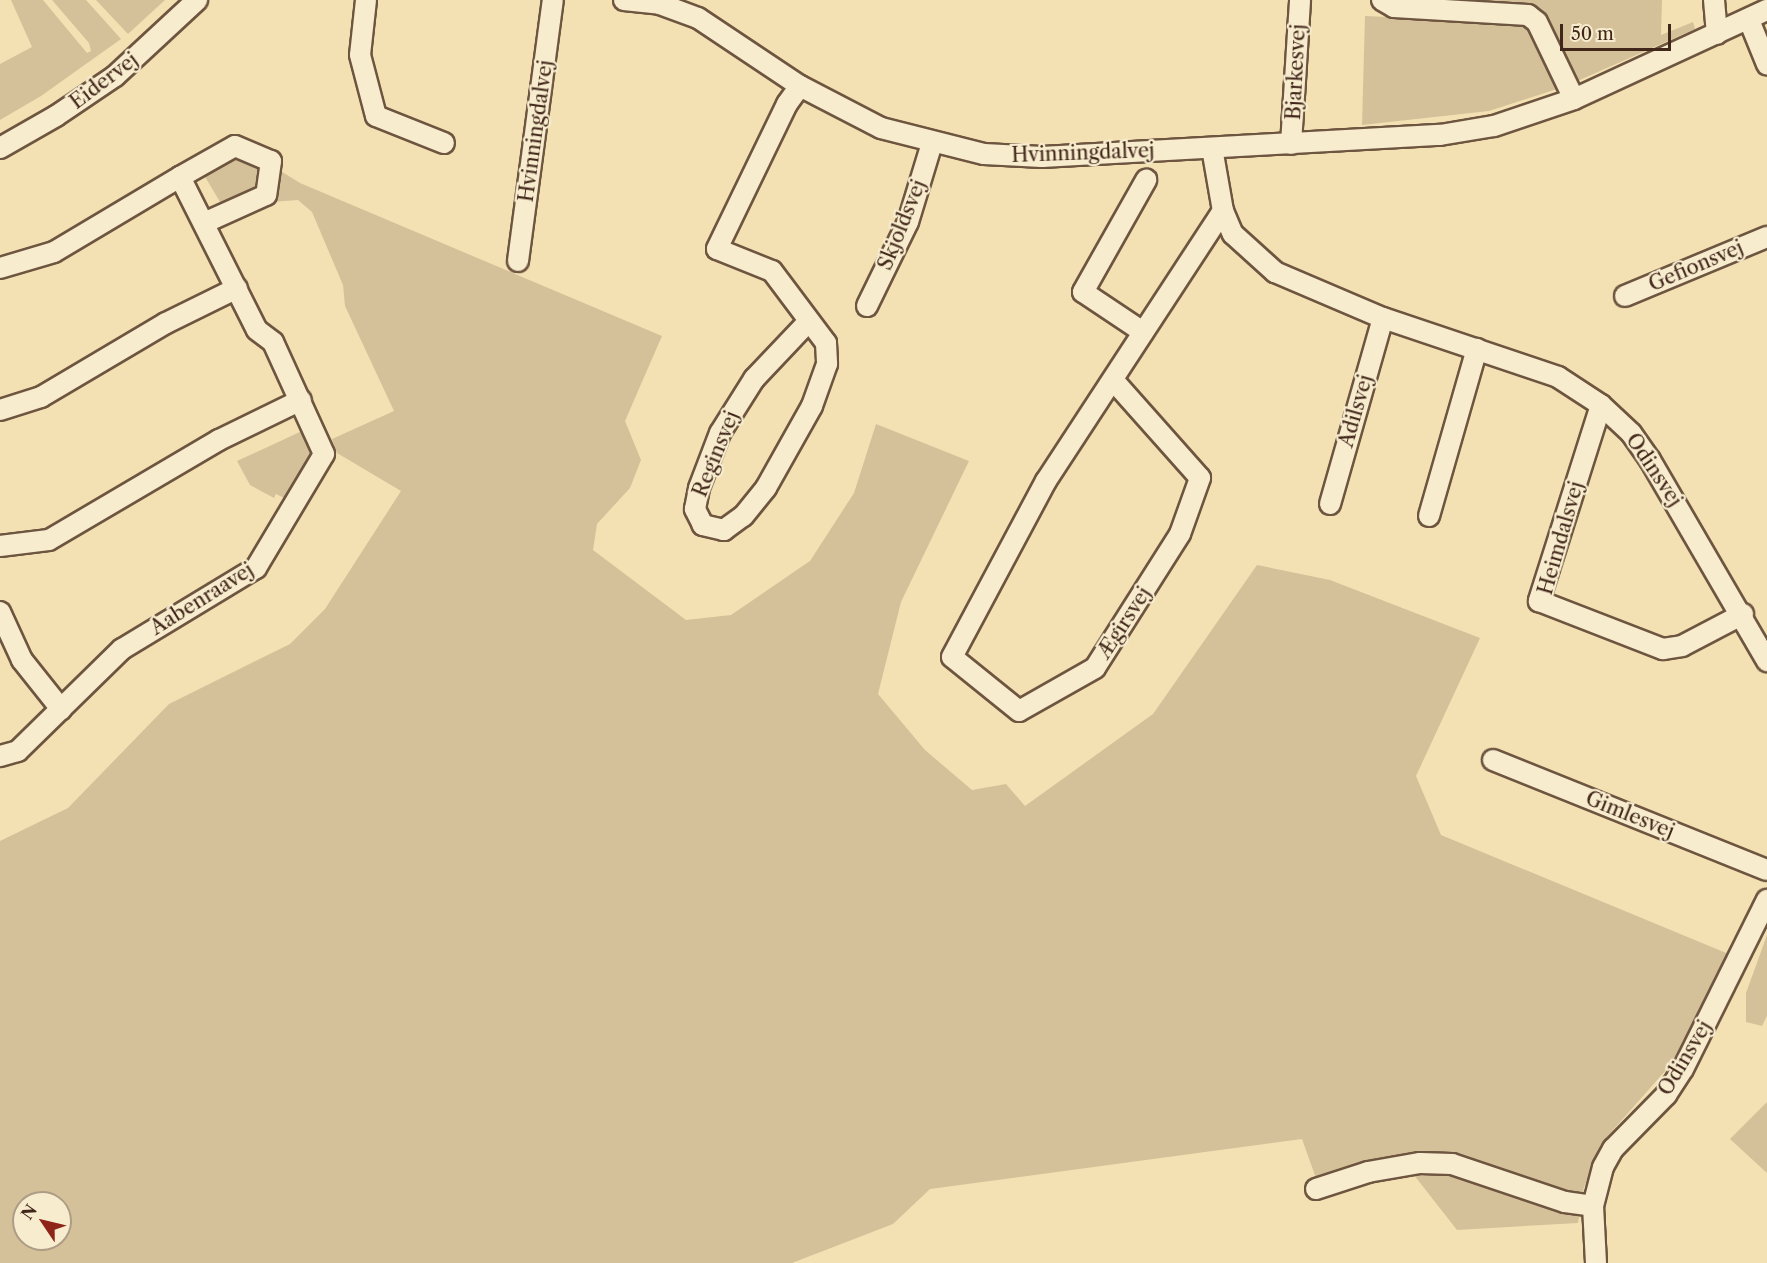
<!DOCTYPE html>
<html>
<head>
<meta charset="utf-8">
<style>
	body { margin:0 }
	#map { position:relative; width:1767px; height:1263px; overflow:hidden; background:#f3e1b3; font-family:"Libre Caslon Text",serif }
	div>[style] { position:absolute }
	.green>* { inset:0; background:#d5c199 }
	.roads { filter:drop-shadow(2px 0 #6e5540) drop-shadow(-2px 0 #6e5540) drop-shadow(0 2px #6e5540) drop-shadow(0 -2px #6e5540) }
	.minor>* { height:20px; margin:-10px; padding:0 10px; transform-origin:10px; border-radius:10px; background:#f7ecce }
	span { translate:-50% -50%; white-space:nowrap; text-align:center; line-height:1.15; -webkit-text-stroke:4.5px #f7ecce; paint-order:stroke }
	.street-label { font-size:20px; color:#41261a }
	.north { position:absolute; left:12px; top:1191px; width:60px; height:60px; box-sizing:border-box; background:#f7ecce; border:2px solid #ae9d86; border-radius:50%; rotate:305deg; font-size:16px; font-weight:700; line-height:24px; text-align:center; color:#41261a }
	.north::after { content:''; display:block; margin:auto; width:21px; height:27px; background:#8f2418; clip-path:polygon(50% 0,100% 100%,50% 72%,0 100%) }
	.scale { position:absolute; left:1560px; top:24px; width:111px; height:27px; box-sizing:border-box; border:3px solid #41261a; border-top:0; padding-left:8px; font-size:18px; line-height:21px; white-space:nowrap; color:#41261a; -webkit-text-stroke:4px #f7ecce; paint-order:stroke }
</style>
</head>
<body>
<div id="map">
	<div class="green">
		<div style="clip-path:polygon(11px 0,43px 0,87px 53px,91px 51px,89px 43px,52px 0,86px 0,121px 39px,41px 96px,0 120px,0 64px,32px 47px)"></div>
		<div style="clip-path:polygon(96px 0,165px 0,128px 34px)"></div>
		<div style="clip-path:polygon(1460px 0,1662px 0,1661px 35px,1693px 22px,1695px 29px,1573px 83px,1539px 17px,1460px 4px)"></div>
		<div style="clip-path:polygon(1365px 16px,1526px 23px,1560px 88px,1489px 111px,1362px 125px)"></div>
		<div style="clip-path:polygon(234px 151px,260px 163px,264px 170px,260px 189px,223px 207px,201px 170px)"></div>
		<div style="clip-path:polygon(evenodd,279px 170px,300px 183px,662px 336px,625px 421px,641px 460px,630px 488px,597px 524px,593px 550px,686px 620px,731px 615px,810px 561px,854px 493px,876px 424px,969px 461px,901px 602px,878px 694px,925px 750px,972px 790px,1006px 784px,1025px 806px,1153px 714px,1257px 565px,1330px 580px,1480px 638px,1416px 776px,1441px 835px,1731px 955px,1674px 1061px,1606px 1138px,1584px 1187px,1578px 1223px,1457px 1230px,1399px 1156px,1317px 1181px,1302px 1139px,930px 1189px,893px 1224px,792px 1263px,0 1263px,0 841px,68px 808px,169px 704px,290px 644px,325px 609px,401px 491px,337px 453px,332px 439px,394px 411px,345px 306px,343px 285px,312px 212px,298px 200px,272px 202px,279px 170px,24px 1203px,60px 1203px,60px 1239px,24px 1239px,24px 1203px)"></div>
		<div style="clip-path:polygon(302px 431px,312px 451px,284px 498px,276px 494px,274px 498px,250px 485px,237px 461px)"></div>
		<div style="clip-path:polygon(1767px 935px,1767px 1016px,1762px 1026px,1746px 1022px,1746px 993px)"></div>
		<div style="clip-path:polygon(1767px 1102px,1767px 1173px,1730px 1139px)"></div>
	</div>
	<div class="roads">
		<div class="minor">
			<div style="left:366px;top:0;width:55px;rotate:96.2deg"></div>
			<div style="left:360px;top:55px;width:63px;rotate:75.3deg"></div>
			<div style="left:376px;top:116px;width:73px;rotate:21.7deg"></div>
			<div style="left:624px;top:0;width:36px;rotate:6deg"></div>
			<div style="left:660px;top:4px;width:40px;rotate:20.2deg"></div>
			<div style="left:698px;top:18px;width:123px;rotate:33.7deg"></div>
			<div style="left:800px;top:86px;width:91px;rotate:27.4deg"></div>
			<div style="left:881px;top:128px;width:106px;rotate:14.2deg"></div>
			<div style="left:984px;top:154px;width:58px;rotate:3deg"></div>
			<div style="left:1042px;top:157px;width:399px;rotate:-3.2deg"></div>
			<div style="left:1440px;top:135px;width:55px;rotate:-9.5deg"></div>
			<div style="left:1494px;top:126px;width:84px;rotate:-18.6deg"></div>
			<div style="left:1574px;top:99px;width:213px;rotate:-24.8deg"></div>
			<div style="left:1382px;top:0;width:14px;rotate:30deg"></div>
			<div style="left:1394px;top:7px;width:134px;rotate:3.4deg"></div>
			<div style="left:1528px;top:15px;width:11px;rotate:38deg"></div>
			<div style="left:1537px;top:22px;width:85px;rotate:64.3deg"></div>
			<div style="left:1714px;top:0;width:34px;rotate:85deg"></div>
			<div style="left:1749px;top:20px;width:48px;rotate:67.8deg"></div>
			<div style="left:800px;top:86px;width:22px;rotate:126deg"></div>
			<div style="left:787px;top:104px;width:161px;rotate:115.8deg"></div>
			<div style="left:717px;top:249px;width:59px;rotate:21.8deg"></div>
			<div style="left:772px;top:271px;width:90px;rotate:53.1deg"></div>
			<div style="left:826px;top:343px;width:21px;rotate:87deg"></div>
			<div style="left:827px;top:364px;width:45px;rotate:109.7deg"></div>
			<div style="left:812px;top:406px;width:94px;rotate:119.3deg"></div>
			<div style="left:766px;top:488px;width:36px;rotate:129deg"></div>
			<div style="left:743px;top:516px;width:24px;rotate:144deg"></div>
			<div style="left:724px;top:530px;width:22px;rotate:-167deg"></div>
			<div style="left:703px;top:525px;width:18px;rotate:-117deg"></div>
			<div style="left:695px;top:509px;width:21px;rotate:-79deg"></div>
			<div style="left:699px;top:488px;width:59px;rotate:-69.1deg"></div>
			<div style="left:720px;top:433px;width:64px;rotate:-57.8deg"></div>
			<div style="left:754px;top:379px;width:80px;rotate:-46.5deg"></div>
			<div style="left:1291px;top:144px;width:144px;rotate:-86.4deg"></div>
			<div style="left:0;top:148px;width:64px;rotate:-29.7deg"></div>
			<div style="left:56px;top:116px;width:71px;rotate:-34.1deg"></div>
			<div style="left:115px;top:76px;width:112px;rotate:-42.8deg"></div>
			<div style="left:1212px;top:148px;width:64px;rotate:80.1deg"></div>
			<div style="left:1223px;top:211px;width:25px;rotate:67deg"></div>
			<div style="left:1233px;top:234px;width:57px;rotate:42.1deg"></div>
			<div style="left:1275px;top:272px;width:117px;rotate:23.1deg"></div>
			<div style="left:1383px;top:318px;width:185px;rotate:18.6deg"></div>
			<div style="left:1558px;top:377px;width:51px;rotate:33.1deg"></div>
			<div style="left:1601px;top:405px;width:41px;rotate:43deg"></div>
			<div style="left:1631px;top:433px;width:33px;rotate:55deg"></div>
			<div style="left:1650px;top:460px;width:233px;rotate:59.8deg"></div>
			<div style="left:180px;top:177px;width:63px;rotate:-29.4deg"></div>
			<div style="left:235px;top:146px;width:39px;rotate:23deg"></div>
			<div style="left:271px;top:161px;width:34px;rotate:98deg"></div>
			<div style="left:266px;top:195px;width:66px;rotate:155.8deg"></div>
			<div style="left:518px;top:261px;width:263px;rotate:-82.4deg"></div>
			<div style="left:0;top:268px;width:56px;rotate:-16.5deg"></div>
			<div style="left:54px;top:252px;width:147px;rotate:-30.8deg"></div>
			<div style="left:180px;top:177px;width:171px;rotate:63.3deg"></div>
			<div style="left:257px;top:330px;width:20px;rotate:37deg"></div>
			<div style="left:273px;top:342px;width:123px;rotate:65.5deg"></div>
			<div style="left:324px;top:454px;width:133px;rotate:120.8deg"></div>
			<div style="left:256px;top:568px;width:157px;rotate:148.8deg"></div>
			<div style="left:122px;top:649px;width:146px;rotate:135.6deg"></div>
			<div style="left:18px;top:751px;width:19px;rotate:164deg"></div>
			<div style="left:1625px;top:296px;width:154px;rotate:-22.6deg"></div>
			<div style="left:867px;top:306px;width:93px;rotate:-64deg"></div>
			<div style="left:908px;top:222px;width:83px;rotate:-73.1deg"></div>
			<div style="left:1143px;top:332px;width:72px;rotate:-146.3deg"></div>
			<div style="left:1083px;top:292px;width:129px;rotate:-60.6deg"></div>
			<div style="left:1113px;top:380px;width:131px;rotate:48.4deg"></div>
			<div style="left:1200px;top:478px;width:59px;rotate:109.7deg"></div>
			<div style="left:1180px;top:534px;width:159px;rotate:122.4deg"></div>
			<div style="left:1095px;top:668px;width:87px;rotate:150.5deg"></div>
			<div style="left:1019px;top:711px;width:86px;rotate:-141.1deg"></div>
			<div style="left:952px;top:657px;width:200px;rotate:-61.9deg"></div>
			<div style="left:1046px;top:481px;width:323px;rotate:-56.8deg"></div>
			<div style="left:1601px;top:405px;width:206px;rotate:107.6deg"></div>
			<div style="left:1539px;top:601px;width:133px;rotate:21.2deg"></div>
			<div style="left:1663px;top:649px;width:19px;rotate:-9deg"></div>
			<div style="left:1682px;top:646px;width:69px;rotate:-27.7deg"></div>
			<div style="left:0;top:410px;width:43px;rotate:-17.6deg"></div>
			<div style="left:41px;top:397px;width:145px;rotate:-30.6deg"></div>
			<div style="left:166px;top:323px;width:79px;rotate:-26.2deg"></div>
			<div style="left:1330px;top:504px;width:193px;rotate:-74.1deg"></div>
			<div style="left:1429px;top:516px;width:174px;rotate:-74deg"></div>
			<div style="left:0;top:546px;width:49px;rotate:-7deg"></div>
			<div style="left:49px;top:540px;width:197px;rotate:-30.5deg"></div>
			<div style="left:219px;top:440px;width:91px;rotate:-26deg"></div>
			<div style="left:0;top:612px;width:53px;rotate:65.4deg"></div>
			<div style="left:22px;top:660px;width:63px;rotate:51.5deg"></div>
			<div style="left:1493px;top:760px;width:295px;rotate:21.9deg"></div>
			<div style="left:1316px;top:1189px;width:55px;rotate:-18.1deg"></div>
			<div style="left:1368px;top:1172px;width:53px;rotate:-9.8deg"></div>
			<div style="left:1420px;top:1163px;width:32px;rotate:2deg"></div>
			<div style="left:1452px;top:1164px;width:119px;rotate:18.6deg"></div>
			<div style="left:1565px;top:1202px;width:28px;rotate:8deg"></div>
			<div style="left:1596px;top:1263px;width:57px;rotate:-93deg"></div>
			<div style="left:1593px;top:1206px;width:40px;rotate:-75.6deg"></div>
			<div style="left:1603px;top:1167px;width:21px;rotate:-61deg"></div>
			<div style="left:1613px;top:1149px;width:76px;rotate:-45.5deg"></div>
			<div style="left:1666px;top:1095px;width:31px;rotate:-57deg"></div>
			<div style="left:1683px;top:1069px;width:189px;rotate:-63.6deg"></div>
		</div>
	</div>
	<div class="street-label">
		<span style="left:1296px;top:72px;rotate:-87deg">Bjarkesvej</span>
		<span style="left:104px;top:81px;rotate:-37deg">Eidervej</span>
		<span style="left:536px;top:131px;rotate:-82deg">Hvinningdalvej</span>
		<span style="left:1083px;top:153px;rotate:-2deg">Hvinningdalvej</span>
		<span style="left:902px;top:225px;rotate:-68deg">Skjoldsvej</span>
		<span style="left:1696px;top:266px;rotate:-23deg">Gefionsvej</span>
		<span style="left:1356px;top:411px;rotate:-74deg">Adilsvej</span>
		<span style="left:716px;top:454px;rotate:-68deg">Reginsvej</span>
		<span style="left:1654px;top:470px;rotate:56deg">Odinsvej</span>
		<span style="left:1561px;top:538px;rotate:-74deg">Heimdalsvej</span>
		<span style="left:202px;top:599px;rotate:-32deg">Aabenraavej</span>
		<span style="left:1124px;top:623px;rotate:-57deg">Ægirsvej</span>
		<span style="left:1630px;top:815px;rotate:22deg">Gimlesvej</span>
		<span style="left:1685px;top:1058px;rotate:-59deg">Odinsvej</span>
	</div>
	<div class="north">N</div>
	<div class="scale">50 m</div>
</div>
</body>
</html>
